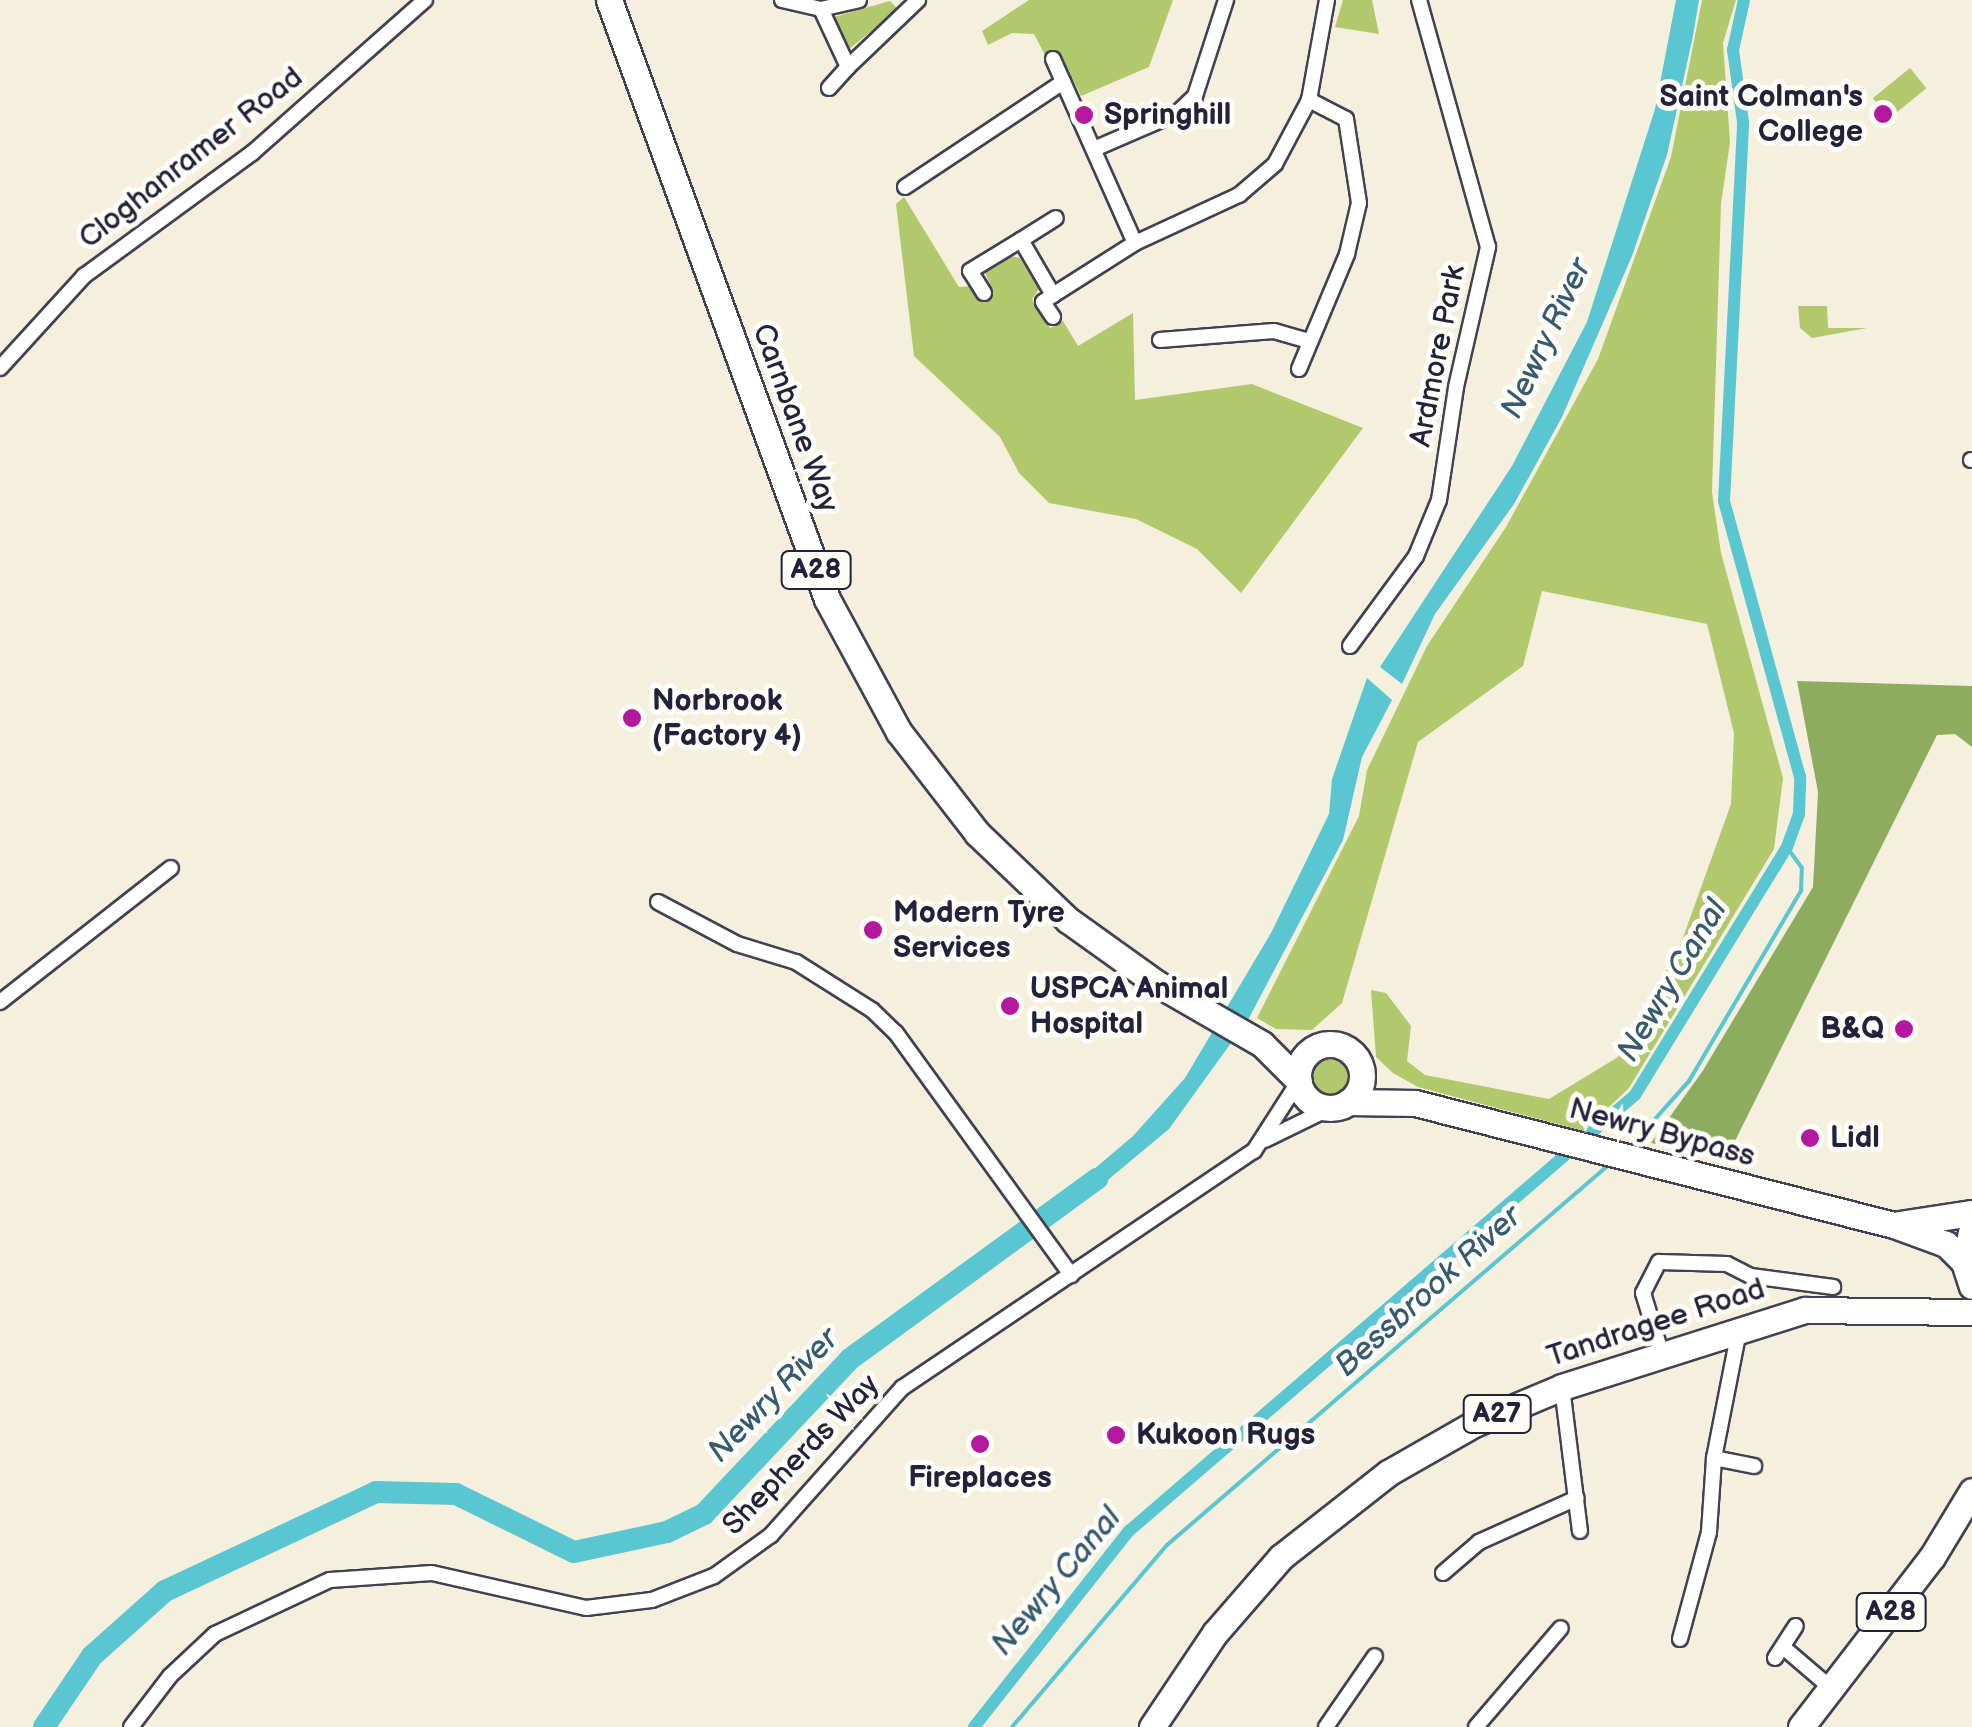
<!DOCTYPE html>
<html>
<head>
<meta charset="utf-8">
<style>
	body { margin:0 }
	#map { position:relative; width:1972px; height:1727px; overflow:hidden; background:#f5efdd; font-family:"Balsamiq Sans",sans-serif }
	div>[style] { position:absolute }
	.green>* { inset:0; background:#b2c86d; transform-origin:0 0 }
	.round { border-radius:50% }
	.forest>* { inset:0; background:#8dac60 }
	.water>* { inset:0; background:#5ac6d1 }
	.stream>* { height:4px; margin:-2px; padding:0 2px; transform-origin:2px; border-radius:2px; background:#5ac6d1 }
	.canal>* { height:12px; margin:-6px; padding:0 6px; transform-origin:6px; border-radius:6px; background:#5ac6d1 }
	.river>* { height:22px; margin:-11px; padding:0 11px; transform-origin:11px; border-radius:11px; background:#5ac6d1 }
	.roads { filter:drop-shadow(2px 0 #424153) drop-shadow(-2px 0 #424153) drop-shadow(0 2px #424153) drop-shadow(0 -2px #424153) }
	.street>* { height:14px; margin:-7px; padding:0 7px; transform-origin:7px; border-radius:7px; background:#fff }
	.highway>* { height:25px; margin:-12.5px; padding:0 12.5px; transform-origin:12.5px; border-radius:12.5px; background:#fff }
	.highway>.ring { margin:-12.5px; padding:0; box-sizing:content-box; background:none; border:25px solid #fff; border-radius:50% }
	.dots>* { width:28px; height:28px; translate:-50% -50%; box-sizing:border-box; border:5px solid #fdfcf7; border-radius:50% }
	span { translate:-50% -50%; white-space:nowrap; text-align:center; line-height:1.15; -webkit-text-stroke:10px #fdfcf7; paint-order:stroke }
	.shield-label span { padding:2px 8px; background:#fdfcf7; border:2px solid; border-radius:8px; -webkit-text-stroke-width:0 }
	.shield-label { font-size:28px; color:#22223b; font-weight:700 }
	.poi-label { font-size:30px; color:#22223b; font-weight:700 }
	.right { translate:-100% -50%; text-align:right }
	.left { translate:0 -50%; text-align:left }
	.street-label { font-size:30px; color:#22223b }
	.water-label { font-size:32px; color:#365b70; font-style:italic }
</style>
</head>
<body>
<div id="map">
	<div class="green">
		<div style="clip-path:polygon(1029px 0,1173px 0,1149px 67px,1081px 96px,1061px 55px,1047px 59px,1034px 34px,1012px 33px,988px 45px,982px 31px)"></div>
		<div style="clip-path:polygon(1343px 0,1372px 0,1379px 34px,1335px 27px)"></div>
		<div style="clip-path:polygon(1702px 0,1736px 0,1723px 43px,1730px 142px,1721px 204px,1712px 492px,1721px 553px,1783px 778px,1774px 849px,1629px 1088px,1584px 1131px,1418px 1087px,1393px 1073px,1376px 1057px,1371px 990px,1386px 993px,1411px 1026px,1407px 1061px,1425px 1075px,1549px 1099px,1618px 1057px,1680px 946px,1731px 804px,1734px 733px,1707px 624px,1542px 591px,1523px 666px,1418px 742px,1342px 1003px,1312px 1030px,1276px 1029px,1257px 1018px,1359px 816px,1367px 770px,1427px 646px,1506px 527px,1598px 359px,1671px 157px)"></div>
		<div style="clip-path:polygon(890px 1px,898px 9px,848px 50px,834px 17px)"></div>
		<div style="left:1910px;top:68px;width:26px;height:48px;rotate:51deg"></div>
		<div style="clip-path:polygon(904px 197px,959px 287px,972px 286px,980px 298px,993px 290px,985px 273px,1010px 256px,1020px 258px,1039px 289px,1032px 299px,1050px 328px,1063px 321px,1078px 346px,1133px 313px,1135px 400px,1252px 384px,1363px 428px,1241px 593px,1197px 549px,1136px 519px,1049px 503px,1019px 473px,1000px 437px,914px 356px,896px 204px)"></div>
		<div style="clip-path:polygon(1798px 306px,1827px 306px,1828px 328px,1867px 328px,1812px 338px,1800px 328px)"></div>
		<div class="round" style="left:1307px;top:1056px;width:44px;height:44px"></div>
	</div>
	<div class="forest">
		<div style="clip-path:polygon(1797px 681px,1972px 686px,1972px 747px,1955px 734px,1937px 735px,1727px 1157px,1651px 1143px,1702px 1072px,1813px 887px,1818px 792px)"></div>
	</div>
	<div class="water">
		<div style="clip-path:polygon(1676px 0,1699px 0,1693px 36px,1667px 155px,1632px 256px,1562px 417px,1514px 504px,1435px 614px,1402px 684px,1380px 667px,1512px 466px,1587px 322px,1655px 109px)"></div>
		<div style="clip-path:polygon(1367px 678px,1392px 700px,1362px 757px,1343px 840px,1249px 1018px,1169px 1129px,1079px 1204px,1066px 1193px,1133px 1136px,1185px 1078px,1271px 933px,1329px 814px,1332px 779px)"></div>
	</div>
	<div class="stream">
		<div style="left:1630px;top:1147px;width:89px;rotate:-48.2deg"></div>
		<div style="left:1689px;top:1081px;width:221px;rotate:-59.5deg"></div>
		<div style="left:1801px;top:891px;width:23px;rotate:-88deg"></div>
		<div style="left:1802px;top:868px;width:26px;rotate:-126deg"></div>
		<div style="left:1012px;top:1727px;width:239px;rotate:-49.6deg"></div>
		<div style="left:1167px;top:1545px;width:586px;rotate:-40.71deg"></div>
	</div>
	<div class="canal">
		<div style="left:974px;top:1727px;width:250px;rotate:-51.7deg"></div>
		<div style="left:1129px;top:1531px;width:668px;rotate:-40.75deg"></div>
		<div style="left:1635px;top:1095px;width:291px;rotate:-58.5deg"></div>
		<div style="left:1787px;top:847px;width:35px;rotate:-70deg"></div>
		<div style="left:1799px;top:814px;width:37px;rotate:-88deg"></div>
		<div style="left:1800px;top:777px;width:286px;rotate:-105.4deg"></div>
		<div style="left:1724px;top:501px;width:379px;rotate:-87.1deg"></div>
		<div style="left:1743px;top:122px;width:73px;rotate:-97.9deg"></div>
		<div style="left:1733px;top:50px;width:51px;rotate:-77.6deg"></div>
	</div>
	<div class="river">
		<div style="left:44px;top:1727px;width:86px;rotate:-55.9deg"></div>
		<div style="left:92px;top:1656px;width:98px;rotate:-41.7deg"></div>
		<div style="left:165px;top:1591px;width:233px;rotate:-25.1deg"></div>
		<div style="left:376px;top:1492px;width:80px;rotate:1.4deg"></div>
		<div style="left:456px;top:1494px;width:131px;rotate:26.2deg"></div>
		<div style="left:574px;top:1552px;width:95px;rotate:-12.1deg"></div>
		<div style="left:667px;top:1532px;width:41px;rotate:-25.9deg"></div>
		<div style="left:704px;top:1514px;width:213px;rotate:-46.7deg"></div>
		<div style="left:850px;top:1359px;width:306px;rotate:-36.1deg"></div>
	</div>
	<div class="roads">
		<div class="street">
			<div style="left:782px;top:0;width:40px;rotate:13deg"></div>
			<div style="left:821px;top:9px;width:39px;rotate:-13deg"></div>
			<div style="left:821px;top:9px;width:64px;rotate:65deg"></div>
			<div style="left:848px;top:67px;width:97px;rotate:-43.7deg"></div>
			<div style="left:1053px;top:59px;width:201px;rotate:66deg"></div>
			<div style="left:829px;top:88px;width:28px;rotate:-48deg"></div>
			<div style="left:1094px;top:149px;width:90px;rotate:-23.4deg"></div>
			<div style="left:1177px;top:113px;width:25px;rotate:-43deg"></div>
			<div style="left:1195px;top:96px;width:101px;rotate:-72.1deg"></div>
			<div style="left:905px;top:187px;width:190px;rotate:-33.6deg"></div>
			<div style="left:1021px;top:240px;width:41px;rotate:-32.2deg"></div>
			<div style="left:984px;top:293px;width:26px;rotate:-122deg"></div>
			<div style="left:970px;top:271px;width:60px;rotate:-31.3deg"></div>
			<div style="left:1021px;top:240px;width:64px;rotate:59.8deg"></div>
			<div style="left:1053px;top:317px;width:18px;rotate:-124deg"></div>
			<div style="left:1043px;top:302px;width:12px;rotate:-35deg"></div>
			<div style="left:1053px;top:295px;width:97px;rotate:-32.4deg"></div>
			<div style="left:1135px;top:243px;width:115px;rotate:-24.8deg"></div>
			<div style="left:1239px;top:195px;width:48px;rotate:-40.7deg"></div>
			<div style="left:1275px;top:164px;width:72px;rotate:-62deg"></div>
			<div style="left:1309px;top:100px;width:102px;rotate:-79.8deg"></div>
			<div style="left:1160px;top:340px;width:114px;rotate:-4.5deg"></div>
			<div style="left:1274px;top:331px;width:37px;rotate:16deg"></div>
			<div style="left:0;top:368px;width:125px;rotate:-47.6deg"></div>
			<div style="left:84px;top:276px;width:208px;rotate:-36.2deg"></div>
			<div style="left:252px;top:153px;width:231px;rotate:-41.5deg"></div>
			<div style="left:1299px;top:369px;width:125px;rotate:-67.3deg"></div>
			<div style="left:1347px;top:254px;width:52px;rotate:-76.8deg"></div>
			<div style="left:1359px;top:203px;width:85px;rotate:-98.8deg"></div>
			<div style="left:1346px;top:119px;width:42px;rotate:-152.8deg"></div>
			<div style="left:1971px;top:460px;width:1px"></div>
			<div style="left:1350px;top:646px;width:112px;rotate:-53.7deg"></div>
			<div style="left:1416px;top:556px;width:61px;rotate:-67.7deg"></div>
			<div style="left:1439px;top:500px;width:114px;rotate:-81.4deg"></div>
			<div style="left:1456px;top:387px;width:144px;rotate:-77.1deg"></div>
			<div style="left:1488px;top:247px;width:256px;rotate:-105.6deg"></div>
			<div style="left:658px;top:902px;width:89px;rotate:28deg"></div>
			<div style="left:737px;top:944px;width:62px;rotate:17deg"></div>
			<div style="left:796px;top:962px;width:90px;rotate:32.3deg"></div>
			<div style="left:872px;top:1010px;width:33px;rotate:44deg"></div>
			<div style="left:896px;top:1033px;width:299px;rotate:54.1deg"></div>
			<div style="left:0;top:1002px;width:217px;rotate:-38.1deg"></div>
			<div style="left:1265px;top:1140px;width:72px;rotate:-26.2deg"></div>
			<div style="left:1662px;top:1355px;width:65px;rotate:-107deg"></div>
			<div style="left:1643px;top:1293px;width:35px;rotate:-63deg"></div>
			<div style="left:1659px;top:1262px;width:68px;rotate:1.7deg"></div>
			<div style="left:1727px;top:1264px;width:27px;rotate:27deg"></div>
			<div style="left:1751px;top:1276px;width:83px;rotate:7.6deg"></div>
			<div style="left:1562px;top:1387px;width:145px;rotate:82.9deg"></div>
			<div style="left:1714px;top:1458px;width:41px;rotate:11.3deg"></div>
			<div style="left:1443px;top:1573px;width:48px;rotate:-40.7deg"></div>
			<div style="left:1479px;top:1542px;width:107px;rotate:-24.2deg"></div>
			<div style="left:1680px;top:1639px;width:111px;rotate:-74.8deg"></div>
			<div style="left:1709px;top:1532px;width:74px;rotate:-86.1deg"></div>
			<div style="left:1714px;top:1458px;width:130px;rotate:-78.9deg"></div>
			<div style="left:1783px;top:1647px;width:65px;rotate:40.6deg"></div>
			<div style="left:1775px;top:1658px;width:38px;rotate:-57deg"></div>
			<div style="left:131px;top:1727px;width:64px;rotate:-52.6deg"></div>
			<div style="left:170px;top:1676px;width:62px;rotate:-43deg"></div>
			<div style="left:215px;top:1634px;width:127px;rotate:-25.2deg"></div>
			<div style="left:330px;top:1580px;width:102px;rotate:-3.9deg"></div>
			<div style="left:432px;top:1573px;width:158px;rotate:12.8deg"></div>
			<div style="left:586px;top:1608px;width:66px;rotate:-6.9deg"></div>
			<div style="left:652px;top:1600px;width:66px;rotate:-21.2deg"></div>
			<div style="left:714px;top:1576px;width:70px;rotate:-35.7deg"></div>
			<div style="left:771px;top:1535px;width:197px;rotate:-48.3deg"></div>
			<div style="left:902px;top:1388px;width:424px;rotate:-34deg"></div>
			<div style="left:1254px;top:1151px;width:83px;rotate:-57.3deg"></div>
			<div style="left:1326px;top:1727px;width:86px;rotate:-55.4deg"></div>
			<div style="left:1476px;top:1727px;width:130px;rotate:-49.4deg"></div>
		</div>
		<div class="highway">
			<div style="left:609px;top:0;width:637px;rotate:70deg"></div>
			<div style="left:827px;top:599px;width:151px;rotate:61.6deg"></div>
			<div style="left:899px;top:732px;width:128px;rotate:52.3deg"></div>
			<div style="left:977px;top:833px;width:126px;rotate:43.7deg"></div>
			<div style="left:1068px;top:920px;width:108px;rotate:35.6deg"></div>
			<div style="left:1156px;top:983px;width:122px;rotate:29.9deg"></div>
			<div style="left:1262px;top:1044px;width:52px;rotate:45deg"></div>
			<div class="ring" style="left:1298px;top:1044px;width:39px;height:39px"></div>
			<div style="left:1348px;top:1102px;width:67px;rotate:0.9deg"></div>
			<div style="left:1415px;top:1103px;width:494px;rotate:14.3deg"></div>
			<div style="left:1894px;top:1225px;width:55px;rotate:20.1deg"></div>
			<div style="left:1946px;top:1244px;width:25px;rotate:45deg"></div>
			<div style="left:1899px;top:1224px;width:74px;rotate:-8.6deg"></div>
			<div style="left:1972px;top:1228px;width:35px;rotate:103deg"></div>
			<div style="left:1964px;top:1262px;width:25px;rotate:72deg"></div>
			<div style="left:1152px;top:1727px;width:113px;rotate:-56.2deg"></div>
			<div style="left:1215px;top:1633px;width:101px;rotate:-49deg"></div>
			<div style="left:1281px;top:1557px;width:136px;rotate:-38.1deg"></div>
			<div style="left:1388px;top:1473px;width:99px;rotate:-29.7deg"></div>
			<div style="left:1474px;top:1424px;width:95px;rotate:-22.8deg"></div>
			<div style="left:1562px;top:1387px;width:255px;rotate:-17.6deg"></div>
			<div style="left:1805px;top:1310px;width:167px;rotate:0.7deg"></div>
			<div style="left:1801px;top:1727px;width:215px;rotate:-52.4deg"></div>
			<div style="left:1932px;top:1557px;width:77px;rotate:-58.8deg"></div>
		</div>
	</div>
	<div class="dots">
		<div style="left:1883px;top:114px;background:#b5179e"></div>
		<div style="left:1084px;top:115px;background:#b5179e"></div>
		<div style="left:632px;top:718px;background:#b5179e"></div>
		<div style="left:873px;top:930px;background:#b5179e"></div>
		<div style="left:1010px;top:1006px;background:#b5179e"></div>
		<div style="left:1904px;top:1029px;background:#b5179e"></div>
		<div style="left:1810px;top:1138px;background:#b5179e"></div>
		<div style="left:1116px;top:1435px;background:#b5179e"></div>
		<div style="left:980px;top:1444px;background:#b5179e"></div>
	</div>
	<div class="shield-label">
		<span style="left:816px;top:570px">A28</span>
		<span style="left:1497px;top:1414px">A27</span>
		<span style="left:1891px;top:1612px">A28</span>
	</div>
	<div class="poi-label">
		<span class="right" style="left:1863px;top:114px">Saint Colman's<br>College</span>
		<span class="left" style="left:1104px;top:115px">Springhill</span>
		<span class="left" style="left:652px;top:718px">Norbrook<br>(Factory 4)</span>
		<span class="left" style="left:893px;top:930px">Modern Tyre<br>Services</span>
		<span class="left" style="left:1030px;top:1006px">USPCA Animal<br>Hospital</span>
		<span class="right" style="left:1884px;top:1029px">B&amp;Q</span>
		<span class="left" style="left:1830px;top:1138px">Lidl</span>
		<span class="left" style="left:1136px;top:1435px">Kukoon Rugs</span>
		<span style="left:980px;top:1478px">Fireplaces</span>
	</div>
	<div class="street-label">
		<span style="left:191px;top:158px;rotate:-38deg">Cloghanramer Road</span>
		<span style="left:1438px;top:356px;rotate:-79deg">Ardmore Park</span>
		<span style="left:795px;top:418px;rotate:70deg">Carnbane Way</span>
		<span style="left:1662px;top:1133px;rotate:15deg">Newry Bypass</span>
		<span style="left:1656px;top:1323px;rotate:-18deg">Tandragee Road</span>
		<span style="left:801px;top:1455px;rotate:-46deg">Shepherds Way</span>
	</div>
	<div class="water-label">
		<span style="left:1547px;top:339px;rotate:-65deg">Newry River</span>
		<span style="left:1673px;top:981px;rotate:-59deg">Newry Canal</span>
		<span style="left:1429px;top:1292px;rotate:-42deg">Bessbrook River</span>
		<span style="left:774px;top:1396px;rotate:-46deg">Newry River</span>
		<span style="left:1057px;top:1582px;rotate:-50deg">Newry Canal</span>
	</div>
</div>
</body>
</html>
